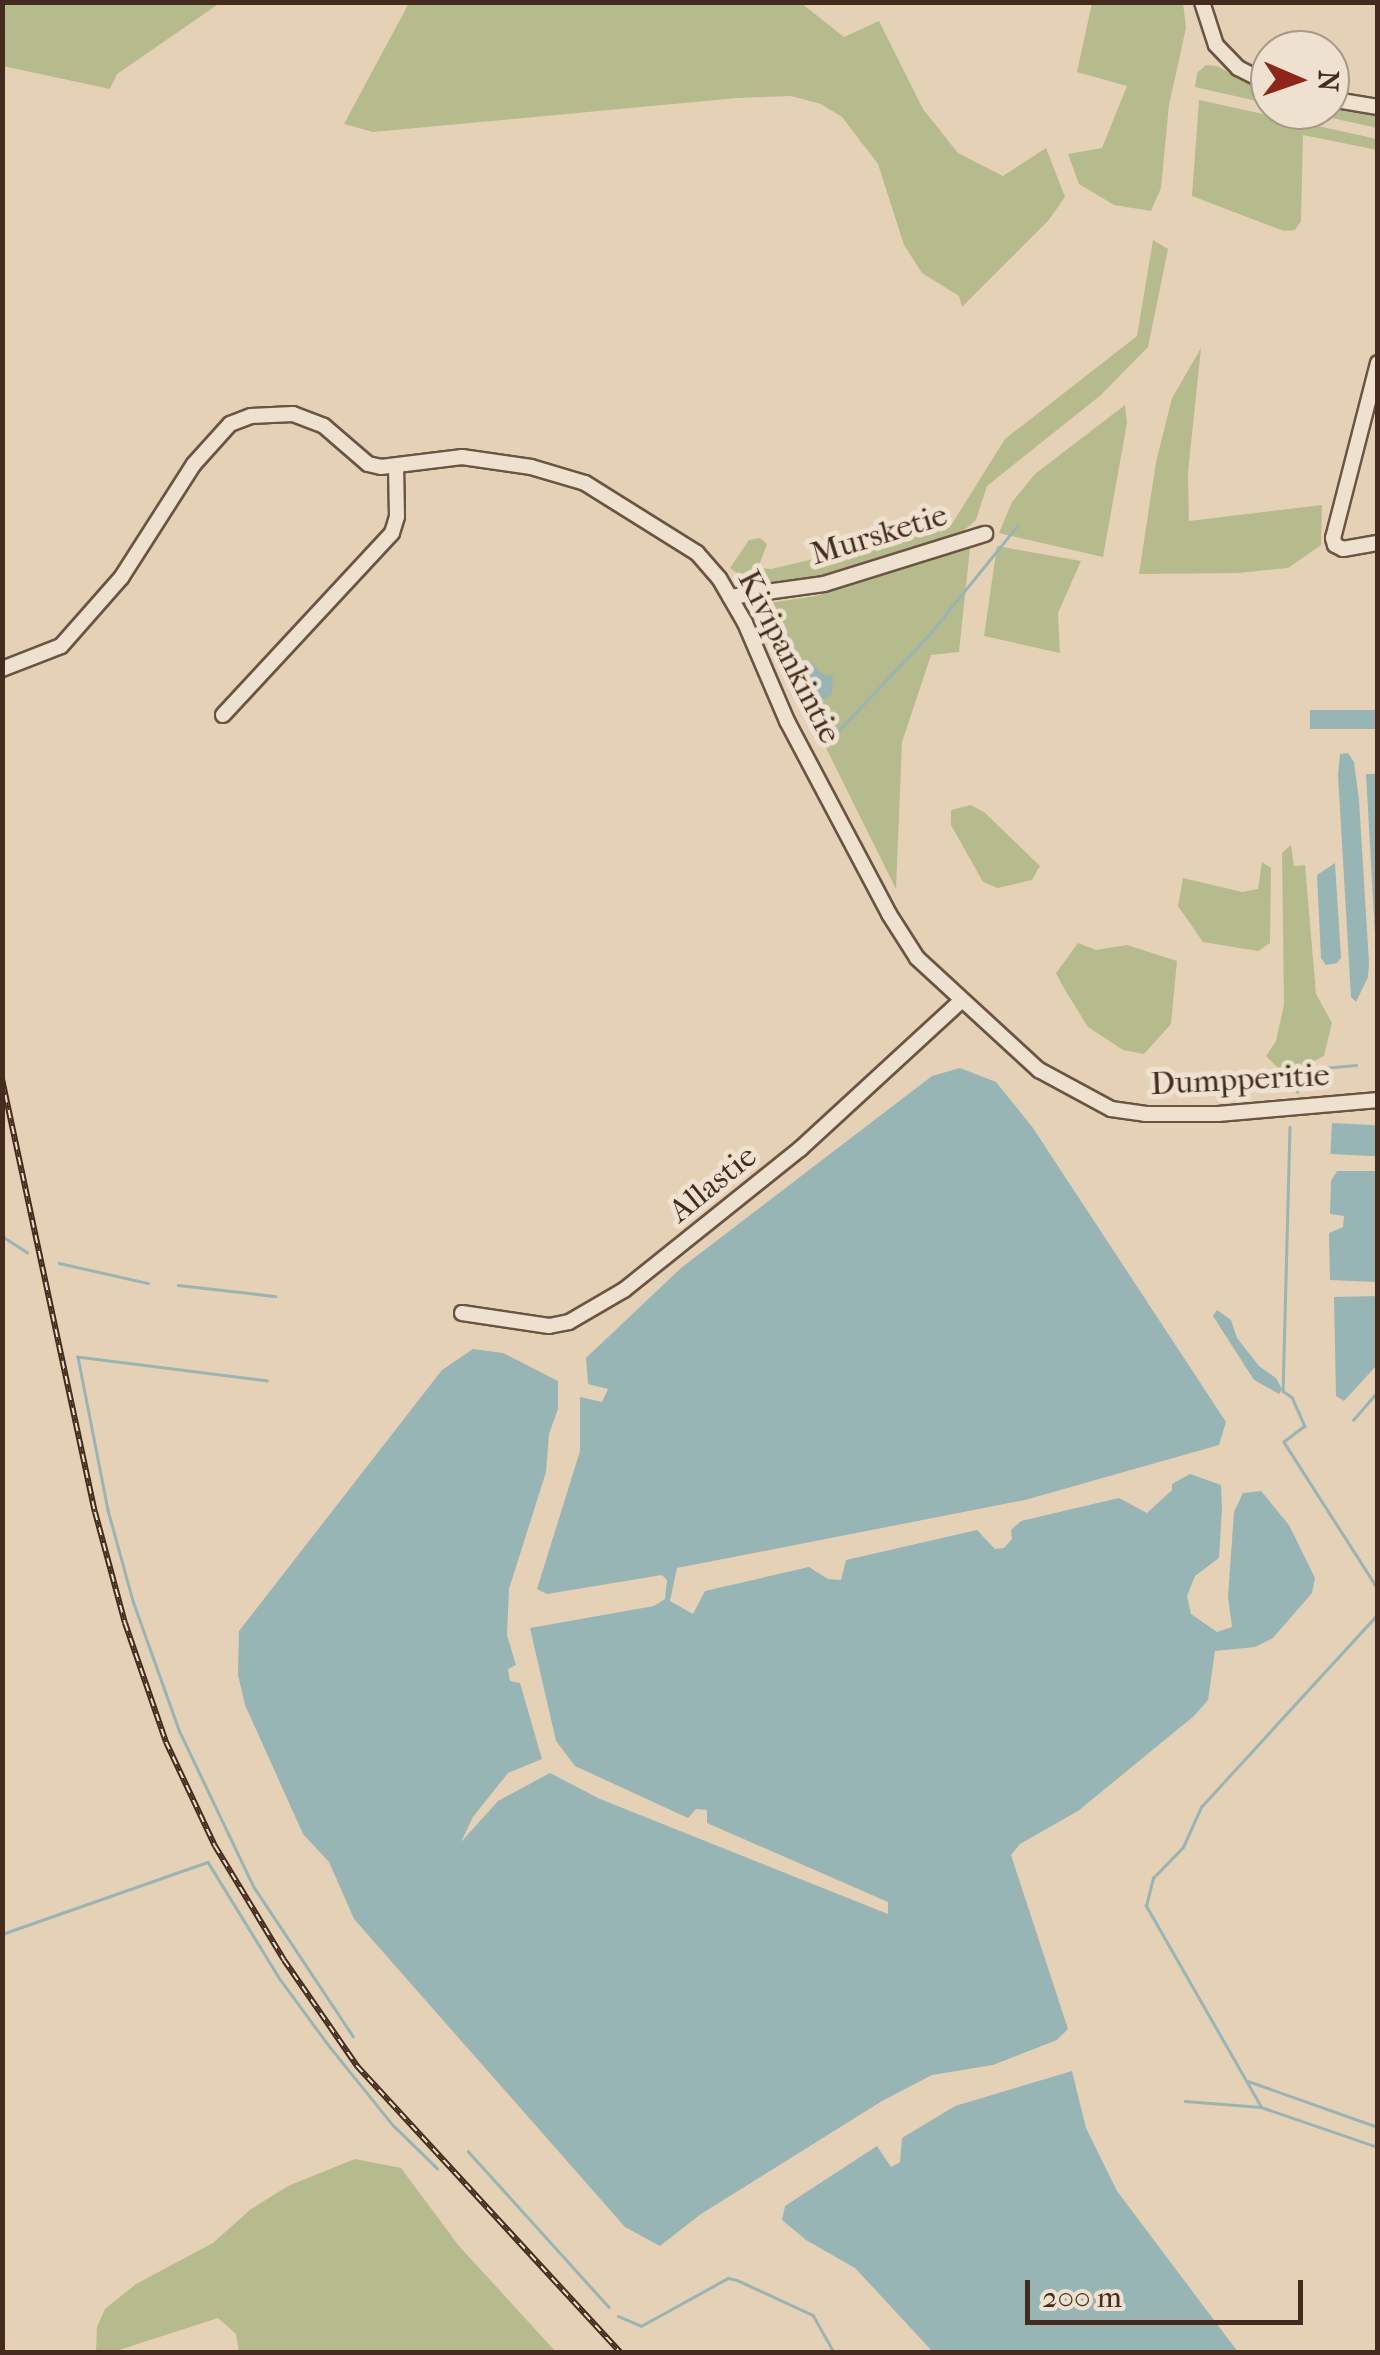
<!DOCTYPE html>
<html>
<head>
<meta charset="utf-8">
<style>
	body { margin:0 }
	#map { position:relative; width:1380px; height:2355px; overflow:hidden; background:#e5d1b6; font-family:"IM FELL French Canon",serif }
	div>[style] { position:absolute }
	.green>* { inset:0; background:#b6bb8d }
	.water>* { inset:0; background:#98b5b5; transform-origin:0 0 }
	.stream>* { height:2.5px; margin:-1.25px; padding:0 1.25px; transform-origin:1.25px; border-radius:1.25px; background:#98b5b5 }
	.roads { filter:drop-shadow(2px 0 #6c5443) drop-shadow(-2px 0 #6c5443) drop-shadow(0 2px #6c5443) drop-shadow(0 -2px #6c5443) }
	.minor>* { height:14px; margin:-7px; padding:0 7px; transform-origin:7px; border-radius:7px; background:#eee1d0 }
	.rail>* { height:6px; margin-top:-3px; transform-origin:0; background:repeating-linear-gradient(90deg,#eee1d0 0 8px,#442b1d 0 16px); box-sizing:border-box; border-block:2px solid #442b1d }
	span { translate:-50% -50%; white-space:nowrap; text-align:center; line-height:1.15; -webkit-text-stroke:10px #eee1d0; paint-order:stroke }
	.street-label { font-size:32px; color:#442b1d }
	.frame { position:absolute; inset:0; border:5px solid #442b1d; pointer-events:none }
	.north { position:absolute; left:1250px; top:30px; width:100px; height:100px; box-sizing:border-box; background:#eee1d0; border:2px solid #aa9888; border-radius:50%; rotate:92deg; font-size:28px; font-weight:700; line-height:40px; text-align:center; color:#442b1d }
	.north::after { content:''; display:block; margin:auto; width:35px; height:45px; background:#8f2418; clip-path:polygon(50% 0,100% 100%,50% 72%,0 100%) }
	.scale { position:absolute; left:1025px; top:2280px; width:278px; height:45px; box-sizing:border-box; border:5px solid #442b1d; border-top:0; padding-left:12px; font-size:30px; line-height:35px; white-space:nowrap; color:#442b1d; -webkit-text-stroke:8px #eee1d0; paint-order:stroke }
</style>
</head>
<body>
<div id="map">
	<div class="green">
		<div style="clip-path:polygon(3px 2px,220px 2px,220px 3px,117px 74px,110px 89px,3px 66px)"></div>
		<div style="clip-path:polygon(409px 3px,801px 3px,844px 37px,879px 21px,923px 109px,958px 153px,1003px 176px,1046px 148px,1065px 197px,1048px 221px,962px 307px,959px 296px,922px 273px,904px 245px,878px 164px,842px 117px,821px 104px,791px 96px,737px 98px,373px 132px,344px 124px)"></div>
		<div style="clip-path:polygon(1092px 3px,1183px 3px,1186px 28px,1169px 105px,1161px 188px,1151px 211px,1114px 205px,1079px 184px,1068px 154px,1102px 148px,1127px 86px,1077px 72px)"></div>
		<div style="clip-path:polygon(1206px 65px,1217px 66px,1270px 95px,1270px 104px,1195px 87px,1197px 73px)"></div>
		<div style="clip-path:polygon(1199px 100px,1377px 139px,1377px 150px,1303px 135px,1301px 221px,1295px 230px,1284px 231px,1192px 196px)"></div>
		<div style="clip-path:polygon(1330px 106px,1377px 113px,1377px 128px,1296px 110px,1330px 110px)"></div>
		<div style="clip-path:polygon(1153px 240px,1168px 249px,1148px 347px,1101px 395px,987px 486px,976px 520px,962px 532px,903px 553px,800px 582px,751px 584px,730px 568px,749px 540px,760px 538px,767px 544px,758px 568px,771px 569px,950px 527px,1005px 439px,1137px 336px)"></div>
		<div style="clip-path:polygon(1201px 348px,1188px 472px,1189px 521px,1322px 505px,1321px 545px,1288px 568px,1238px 573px,1139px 574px,1156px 462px,1172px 398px)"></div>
		<div style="clip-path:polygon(1125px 405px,1127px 423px,1103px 557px,999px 533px,1012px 502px,1035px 474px)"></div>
		<div style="clip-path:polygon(997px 546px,1081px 561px,1058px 613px,1060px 653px,984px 636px)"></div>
		<div style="clip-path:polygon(970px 548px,959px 652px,931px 655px,902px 742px,896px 889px,755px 605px,816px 596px)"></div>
		<div style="clip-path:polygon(971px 805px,984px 812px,1040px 866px,1032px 880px,998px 888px,983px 882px,951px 825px,951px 810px)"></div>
		<div style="clip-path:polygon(1291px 845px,1294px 866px,1305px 865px,1316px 994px,1332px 1023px,1324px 1056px,1294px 1072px,1281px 1071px,1266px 1056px,1276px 1041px,1284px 1005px,1282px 853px)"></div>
		<div style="clip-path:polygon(1262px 862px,1271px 868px,1270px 943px,1258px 951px,1203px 942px,1178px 906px,1183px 878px,1242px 892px,1258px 889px)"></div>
		<div style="clip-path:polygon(1078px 943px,1096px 950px,1127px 945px,1177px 961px,1171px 1024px,1144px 1054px,1123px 1050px,1088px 1027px,1065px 990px,1056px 973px)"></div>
		<div style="clip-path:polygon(355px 2159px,401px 2168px,459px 2246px,556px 2352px,239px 2352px,236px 2334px,218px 2318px,113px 2352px,96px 2352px,97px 2327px,105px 2309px,136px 2284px,213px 2243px,251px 2209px,288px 2186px)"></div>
	</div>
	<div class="water">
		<div style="clip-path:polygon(812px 663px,822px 674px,833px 676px,832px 694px,819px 702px,798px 678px,797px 667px)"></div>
		<div style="left:1377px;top:710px;width:19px;height:67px;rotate:90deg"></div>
		<div style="clip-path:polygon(1348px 753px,1354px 762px,1359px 800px,1369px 963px,1368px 977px,1356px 1002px,1351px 997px,1338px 775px,1340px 754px)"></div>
		<div style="clip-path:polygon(1366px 774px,1377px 774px,1377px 971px)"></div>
		<div style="clip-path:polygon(1335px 863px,1341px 958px,1337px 963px,1326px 965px,1321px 958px,1317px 875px)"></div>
		<div style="clip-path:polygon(960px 1068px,996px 1082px,1033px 1128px,1226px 1422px,1219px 1445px,1025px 1500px,677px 1568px,670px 1601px,693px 1614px,705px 1591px,809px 1567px,828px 1579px,841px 1580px,846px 1560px,977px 1530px,995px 1549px,1004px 1548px,1012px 1539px,1011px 1530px,1021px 1521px,1119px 1498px,1147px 1513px,1172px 1490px,1172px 1484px,1190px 1474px,1221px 1485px,1222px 1508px,1219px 1558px,1195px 1576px,1187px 1596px,1191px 1614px,1217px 1632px,1232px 1627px,1228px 1597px,1234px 1512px,1243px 1493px,1261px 1491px,1289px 1525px,1315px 1578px,1312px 1593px,1273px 1638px,1255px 1647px,1215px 1651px,1208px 1700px,1194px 1716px,1078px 1811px,1020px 1844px,1011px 1855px,1068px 2029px,1057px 2040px,993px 2065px,932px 2075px,882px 2101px,701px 2214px,660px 2246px,625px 2227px,354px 1919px,329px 1862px,303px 1834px,245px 1705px,238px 1675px,239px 1631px,442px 1370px,473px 1349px,503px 1353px,558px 1381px,558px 1409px,549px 1434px,546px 1472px,509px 1589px,507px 1635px,516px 1665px,508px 1669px,510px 1681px,520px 1683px,542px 1759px,508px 1773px,473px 1817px,461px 1842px,498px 1801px,550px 1773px,600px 1799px,888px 1914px,888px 1902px,707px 1823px,707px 1810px,696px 1809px,688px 1818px,575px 1766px,556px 1741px,530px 1628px,654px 1606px,665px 1599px,667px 1580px,662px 1575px,547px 1594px,537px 1589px,580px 1451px,580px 1397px,602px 1402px,608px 1389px,588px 1384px,586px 1358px,681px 1268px,932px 1076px)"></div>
		<div style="left:1332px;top:1123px;width:45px;height:31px;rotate:3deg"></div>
		<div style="clip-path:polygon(1337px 1171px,1377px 1171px,1377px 1282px,1330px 1280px,1329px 1233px,1343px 1227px,1344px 1216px,1330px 1214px,1331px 1181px)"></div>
		<div style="clip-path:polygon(1377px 1296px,1377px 1365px,1344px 1401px,1336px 1396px,1334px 1297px)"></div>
		<div style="clip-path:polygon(1217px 1310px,1231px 1320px,1237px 1338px,1259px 1366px,1276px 1378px,1282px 1389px,1279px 1394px,1254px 1380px,1213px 1316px)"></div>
		<div style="clip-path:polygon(1072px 2071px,1086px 2128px,1117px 2191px,1238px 2352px,933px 2352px,855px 2268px,806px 2240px,782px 2220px,785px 2206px,877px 2146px,891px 2167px,900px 2162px,902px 2138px,955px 2106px)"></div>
	</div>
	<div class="stream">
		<div style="left:839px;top:730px;width:129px;rotate:-46.6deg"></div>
		<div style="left:928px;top:636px;width:143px;rotate:-51deg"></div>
		<div style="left:1297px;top:1092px;width:13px;rotate:-72deg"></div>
		<div style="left:1301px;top:1080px;width:25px;rotate:-29deg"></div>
		<div style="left:1323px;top:1068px;width:33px;rotate:-5deg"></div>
		<div style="left:1290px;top:1127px;width:264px;rotate:91.5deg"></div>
		<div style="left:1283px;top:1391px;width:11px;rotate:34deg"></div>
		<div style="left:1292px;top:1397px;width:32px;rotate:66deg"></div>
		<div style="left:1305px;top:1426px;width:26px;rotate:143deg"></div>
		<div style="left:1284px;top:1442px;width:174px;rotate:57.4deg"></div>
		<div style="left:2px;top:1236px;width:30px;rotate:33deg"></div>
		<div style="left:59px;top:1263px;width:91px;rotate:12.7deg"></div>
		<div style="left:178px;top:1285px;width:98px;rotate:6.5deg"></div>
		<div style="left:267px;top:1381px;width:191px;rotate:-172.8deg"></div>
		<div style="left:78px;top:1357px;width:156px;rotate:78.9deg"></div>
		<div style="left:108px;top:1510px;width:94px;rotate:74.6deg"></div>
		<div style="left:133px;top:1601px;width:139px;rotate:70.3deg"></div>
		<div style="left:180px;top:1732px;width:172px;rotate:64.5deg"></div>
		<div style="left:254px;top:1887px;width:179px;rotate:56.4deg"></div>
		<div style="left:1353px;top:1420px;width:38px;rotate:-49deg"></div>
		<div style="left:2px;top:1934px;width:218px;rotate:-19.3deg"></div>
		<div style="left:208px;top:1862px;width:137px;rotate:58.4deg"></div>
		<div style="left:280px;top:1979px;width:84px;rotate:53.7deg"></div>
		<div style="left:330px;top:2047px;width:100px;rotate:51.1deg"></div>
		<div style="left:393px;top:2125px;width:62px;rotate:44.3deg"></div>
		<div style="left:1248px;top:2081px;width:138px;rotate:19.5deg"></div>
		<div style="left:1185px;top:2101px;width:76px;rotate:4.5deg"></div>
		<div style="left:1261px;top:2107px;width:124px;rotate:18.9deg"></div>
		<div style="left:1261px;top:2107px;width:232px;rotate:-119.8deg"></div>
		<div style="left:1146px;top:1906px;width:29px;rotate:-76deg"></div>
		<div style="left:1153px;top:1878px;width:43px;rotate:-45.9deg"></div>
		<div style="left:1183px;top:1847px;width:44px;rotate:-65.8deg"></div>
		<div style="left:1201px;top:1807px;width:262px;rotate:-47.5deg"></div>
		<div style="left:468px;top:2151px;width:210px;rotate:47.9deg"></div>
		<div style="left:618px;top:2316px;width:25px;rotate:23deg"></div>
		<div style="left:641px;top:2326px;width:99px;rotate:-28.9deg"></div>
		<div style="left:728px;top:2278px;width:9px;rotate:13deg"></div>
		<div style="left:737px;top:2280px;width:84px;rotate:24.7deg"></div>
		<div style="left:813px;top:2315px;width:43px;rotate:60.4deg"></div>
	</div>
	<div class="roads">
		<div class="minor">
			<div style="left:1202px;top:2px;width:45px;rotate:72deg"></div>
			<div style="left:1216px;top:45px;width:32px;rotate:46deg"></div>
			<div style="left:1238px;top:68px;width:36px;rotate:27deg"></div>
			<div style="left:1330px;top:99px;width:49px;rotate:9.5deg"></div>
			<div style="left:1378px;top:363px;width:181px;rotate:104.4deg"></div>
			<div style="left:1333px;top:538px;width:7px;rotate:74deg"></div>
			<div style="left:1335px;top:545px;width:9px;rotate:27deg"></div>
			<div style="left:1343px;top:549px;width:36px;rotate:-10deg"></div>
			<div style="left:730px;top:597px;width:95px;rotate:-7.9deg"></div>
			<div style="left:824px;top:584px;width:169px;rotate:-17.3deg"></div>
			<div style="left:2px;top:669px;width:63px;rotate:-21.3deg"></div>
			<div style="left:61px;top:646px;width:91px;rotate:-48.6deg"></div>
			<div style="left:121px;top:578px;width:135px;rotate:-57.4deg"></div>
			<div style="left:194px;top:464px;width:54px;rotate:-48deg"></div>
			<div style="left:230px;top:424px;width:22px;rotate:-21deg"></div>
			<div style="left:251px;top:416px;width:42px;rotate:-2.7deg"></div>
			<div style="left:293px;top:414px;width:33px;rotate:21deg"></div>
			<div style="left:324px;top:426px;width:58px;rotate:40.8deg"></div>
			<div style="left:368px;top:464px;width:13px;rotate:13deg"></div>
			<div style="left:381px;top:467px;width:82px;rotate:-7deg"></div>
			<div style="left:462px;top:457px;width:70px;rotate:8.2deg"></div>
			<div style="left:531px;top:467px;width:56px;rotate:16.5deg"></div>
			<div style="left:585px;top:483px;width:132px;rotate:32deg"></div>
			<div style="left:697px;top:553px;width:33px;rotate:49deg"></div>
			<div style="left:719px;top:578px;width:52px;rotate:60deg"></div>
			<div style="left:745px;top:623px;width:107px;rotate:66.8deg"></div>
			<div style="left:787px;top:721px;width:218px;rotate:62.1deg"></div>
			<div style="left:889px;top:914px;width:52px;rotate:57.5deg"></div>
			<div style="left:917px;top:958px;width:166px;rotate:42.6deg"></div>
			<div style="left:1039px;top:1070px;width:82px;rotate:28.4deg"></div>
			<div style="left:1111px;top:1109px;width:34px;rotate:8deg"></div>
			<div style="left:1145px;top:1114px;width:73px"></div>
			<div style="left:1218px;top:1114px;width:161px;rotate:-5deg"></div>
			<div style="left:223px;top:715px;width:248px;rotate:-47.1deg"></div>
			<div style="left:392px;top:533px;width:17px;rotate:-73deg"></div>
			<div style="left:397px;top:517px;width:50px;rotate:-91.1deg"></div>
			<div style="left:462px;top:1313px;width:88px;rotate:8.5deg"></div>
			<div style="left:549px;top:1326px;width:20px;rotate:-11deg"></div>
			<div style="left:569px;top:1322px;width:64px;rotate:-30.2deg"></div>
			<div style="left:624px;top:1290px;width:226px;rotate:-38.7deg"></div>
			<div style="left:800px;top:1149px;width:219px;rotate:-42.6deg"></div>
		</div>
	</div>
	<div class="rail">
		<div style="left:2px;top:1079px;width:443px;rotate:77.9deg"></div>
		<div style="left:95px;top:1512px;width:115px;rotate:74.9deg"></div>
		<div style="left:125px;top:1623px;width:126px;rotate:71deg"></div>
		<div style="left:166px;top:1742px;width:115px;rotate:64.8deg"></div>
		<div style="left:215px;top:1846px;width:133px;rotate:58.8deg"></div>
		<div style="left:284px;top:1960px;width:129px;rotate:55.4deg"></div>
		<div style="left:357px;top:2066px;width:389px;rotate:47.4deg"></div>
	</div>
	<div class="street-label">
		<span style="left:879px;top:535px;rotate:-17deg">Mursketie</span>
		<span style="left:789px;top:657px;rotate:63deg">Kivipankintie</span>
		<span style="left:1240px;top:1080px;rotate:-3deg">Dumpperitie</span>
		<span style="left:713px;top:1184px;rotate:-39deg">Allastie</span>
	</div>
	<div class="frame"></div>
	<div class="north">N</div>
	<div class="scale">200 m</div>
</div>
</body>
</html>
